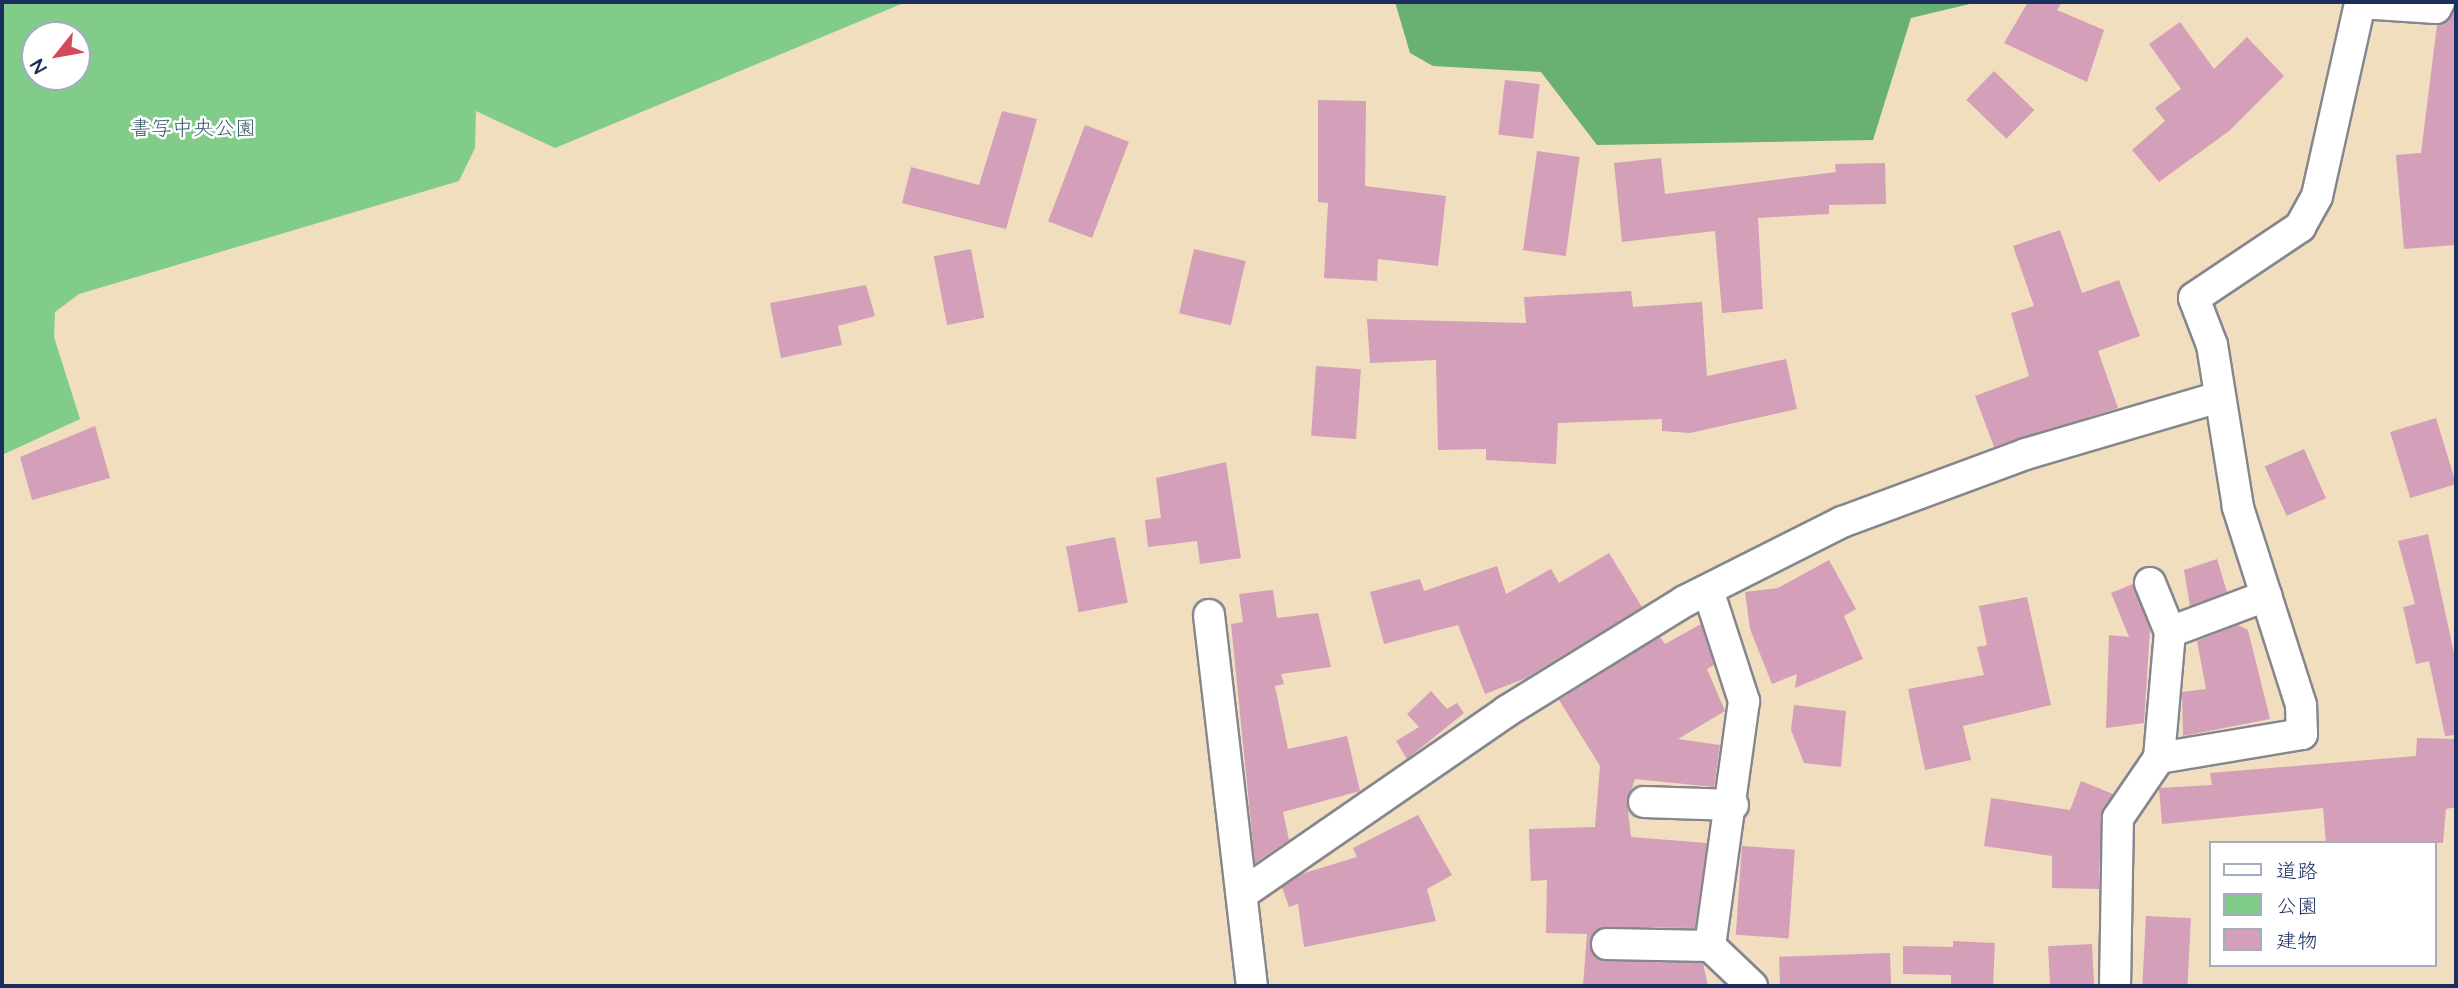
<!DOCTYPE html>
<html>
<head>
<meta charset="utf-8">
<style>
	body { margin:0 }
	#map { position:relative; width:2458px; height:988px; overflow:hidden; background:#f0debe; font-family:"Architects Daughter","Klee One",sans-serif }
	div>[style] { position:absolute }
	.green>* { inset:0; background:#82cc89 }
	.forest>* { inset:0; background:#69b075 }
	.building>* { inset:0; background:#d49fb9; transform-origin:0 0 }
	.roads { filter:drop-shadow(2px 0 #86868e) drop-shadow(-2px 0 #86868e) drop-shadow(0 2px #86868e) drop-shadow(0 -2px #86868e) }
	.street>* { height:30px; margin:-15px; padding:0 15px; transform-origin:15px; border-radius:15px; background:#fff }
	span { translate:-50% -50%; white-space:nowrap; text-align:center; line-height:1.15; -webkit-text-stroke:5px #fff; paint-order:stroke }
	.park-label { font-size:21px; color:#3a5e6b }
	.frame { position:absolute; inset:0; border:4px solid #1b2f5e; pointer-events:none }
	.legend { position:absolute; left:2209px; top:841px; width:228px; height:126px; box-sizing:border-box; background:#fff; border:2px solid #a4acbf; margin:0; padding:9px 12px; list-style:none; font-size:21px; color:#1b2f5e }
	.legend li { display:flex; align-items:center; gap:14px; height:35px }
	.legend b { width:35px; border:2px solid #a4acbf }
	.north { position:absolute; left:21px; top:21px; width:70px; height:70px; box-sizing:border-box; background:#fff; border:2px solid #a4acbf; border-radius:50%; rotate:239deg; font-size:19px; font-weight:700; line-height:28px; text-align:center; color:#1b2f5e }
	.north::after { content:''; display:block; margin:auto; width:24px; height:32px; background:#d1495b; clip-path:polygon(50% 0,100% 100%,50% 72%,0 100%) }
</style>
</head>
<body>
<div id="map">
	<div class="green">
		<div style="clip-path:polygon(evenodd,2px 2px,906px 2px,555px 148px,476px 111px,475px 148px,459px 181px,79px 294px,55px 312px,54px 337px,80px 419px,2px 455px,2px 2px,35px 35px,77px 35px,77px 77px,35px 77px,35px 35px)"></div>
	</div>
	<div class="forest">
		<div style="clip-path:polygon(1395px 2px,1978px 2px,1911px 18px,1873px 140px,1597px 145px,1541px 72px,1433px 66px,1410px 53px)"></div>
	</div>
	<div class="building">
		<div style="clip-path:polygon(2028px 2px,2062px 2px,2057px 10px,2104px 30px,2087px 82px,2004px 43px)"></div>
		<div style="clip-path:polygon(2456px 5px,2456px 245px,2404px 249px,2396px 155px,2421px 153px,2437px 25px)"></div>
		<div style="clip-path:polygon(2180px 22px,2214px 69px,2247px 37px,2284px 76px,2229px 131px,2159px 182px,2132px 150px,2165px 121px,2155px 108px,2181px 89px,2149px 44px)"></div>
		<div style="left:1994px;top:71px;width:56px;height:40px;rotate:44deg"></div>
		<div style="left:1505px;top:80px;width:35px;height:55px;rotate:7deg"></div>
		<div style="clip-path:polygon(1318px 100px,1366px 101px,1365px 186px,1446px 196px,1438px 266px,1378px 259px,1377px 281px,1324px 278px,1328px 203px,1318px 202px)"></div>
		<div style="clip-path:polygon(1002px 111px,1037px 119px,1006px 229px,902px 203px,911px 167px,979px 185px)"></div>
		<div style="left:1085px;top:125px;width:47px;height:103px;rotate:21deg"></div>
		<div style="left:1537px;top:151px;width:43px;height:100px;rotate:8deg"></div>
		<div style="clip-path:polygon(1661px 158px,1665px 194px,1836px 172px,1835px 164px,1885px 163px,1886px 204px,1829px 205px,1829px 214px,1758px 218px,1763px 309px,1722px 313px,1715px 231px,1622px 242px,1614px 163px)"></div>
		<div style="clip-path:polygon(2060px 230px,2082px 293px,2119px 280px,2140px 336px,2098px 351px,2118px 408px,1994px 447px,1975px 396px,2029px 376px,2011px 313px,2034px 306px,2013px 246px)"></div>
		<div style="left:971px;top:249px;width:70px;height:38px;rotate:79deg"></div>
		<div style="left:1194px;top:249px;width:53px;height:66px;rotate:13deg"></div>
		<div style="clip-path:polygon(866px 285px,875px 316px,838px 326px,842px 345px,781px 358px,770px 303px)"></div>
		<div style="clip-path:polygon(1631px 291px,1633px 307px,1702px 302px,1707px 376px,1786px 359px,1797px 409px,1690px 433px,1662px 431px,1662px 419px,1558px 423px,1556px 464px,1486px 460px,1486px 449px,1438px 450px,1436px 360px,1370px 363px,1367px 319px,1526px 323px,1524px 297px)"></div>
		<div style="left:1316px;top:366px;width:45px;height:70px;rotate:4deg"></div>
		<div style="left:2436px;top:418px;width:69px;height:48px;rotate:73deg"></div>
		<div style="clip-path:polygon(95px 426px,110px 478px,32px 500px,20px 457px)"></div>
		<div style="left:2304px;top:449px;width:54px;height:43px;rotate:66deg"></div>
		<div style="clip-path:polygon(1226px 462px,1241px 558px,1200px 564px,1197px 541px,1148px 547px,1145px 520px,1161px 518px,1156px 478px)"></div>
		<div style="clip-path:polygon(2428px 534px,2456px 662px,2456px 735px,2445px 736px,2429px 661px,2416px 664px,2403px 607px,2415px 604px,2398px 541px)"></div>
		<div style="left:1115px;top:537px;width:67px;height:50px;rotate:79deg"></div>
		<div style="clip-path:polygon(1609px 553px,1642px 607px,1526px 678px,1485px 694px,1458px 625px,1384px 644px,1370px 592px,1420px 579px,1424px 591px,1497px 566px,1506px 594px,1551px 569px,1559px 583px)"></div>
		<div style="clip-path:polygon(2217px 559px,2227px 592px,2190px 606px,2184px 570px)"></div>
		<div style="clip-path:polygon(1829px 560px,1856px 609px,1844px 616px,1863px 659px,1795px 688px,1797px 674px,1772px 684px,1750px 629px,1745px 592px,1778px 588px)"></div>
		<div style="clip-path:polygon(2133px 584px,2150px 629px,2144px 723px,2106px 728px,2109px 635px,2129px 637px,2111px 593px)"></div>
		<div style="clip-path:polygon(1273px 590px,1277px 618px,1318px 613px,1331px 667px,1281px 674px,1284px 684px,1275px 686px,1288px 749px,1347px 736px,1360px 791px,1283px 812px,1289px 840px,1255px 863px,1231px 624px,1243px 622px,1239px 594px)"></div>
		<div style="clip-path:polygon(2027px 597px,2051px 705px,1963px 726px,1971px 760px,1925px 770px,1908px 689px,1984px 675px,1977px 647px,1987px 645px,1979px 606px)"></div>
		<div style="clip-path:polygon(1701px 624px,1714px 665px,1707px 669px,1725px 711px,1678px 739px,1720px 745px,1714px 787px,1635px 779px,1627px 802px,1631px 837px,1707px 843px,1695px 928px,1607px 927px,1590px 944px,1606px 961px,1703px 963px,1708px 986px,1583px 986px,1587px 934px,1546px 933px,1547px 880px,1531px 881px,1529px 829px,1595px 827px,1600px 766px,1559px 700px,1660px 637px,1665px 644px)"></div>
		<div style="clip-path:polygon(2238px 625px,2248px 630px,2270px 719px,2183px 736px,2182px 692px,2206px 689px,2197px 641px)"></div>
		<div style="clip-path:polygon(1431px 691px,1447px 709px,1457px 703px,1464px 713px,1407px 759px,1396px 741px,1419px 727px,1407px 714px)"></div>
		<div style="clip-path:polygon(1794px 705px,1846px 711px,1841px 767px,1804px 763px,1791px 730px)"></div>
		<div style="clip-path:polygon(2417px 738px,2456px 739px,2456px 807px,2446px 809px,2443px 843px,2326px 843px,2323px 808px,2162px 824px,2159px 788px,2212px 785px,2210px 773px,2416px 756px)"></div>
		<div style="clip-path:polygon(2081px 781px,2113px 794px,2101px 818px,2099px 889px,2052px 888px,2052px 856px,1984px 846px,1991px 798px,2070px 810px)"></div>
		<div style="clip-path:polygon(1418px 815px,1452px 875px,1427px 889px,1436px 921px,1304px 947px,1298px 904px,1289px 907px,1282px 887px,1301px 874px,1357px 857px,1353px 848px)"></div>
		<div style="left:1742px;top:846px;width:53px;height:89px;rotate:4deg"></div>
		<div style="left:2146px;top:916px;width:45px;height:70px;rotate:3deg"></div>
		<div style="clip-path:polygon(1953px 941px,1995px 943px,1993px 986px,1951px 986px,1951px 975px,1903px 974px,1903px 946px,1953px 947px)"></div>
		<div style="left:2092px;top:944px;width:42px;height:44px;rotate:87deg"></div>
		<div style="left:1890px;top:953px;width:33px;height:111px;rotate:88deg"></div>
	</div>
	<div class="roads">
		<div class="street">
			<div style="left:2150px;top:583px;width:53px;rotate:67.8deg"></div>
			<div style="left:2170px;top:632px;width:126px;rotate:95deg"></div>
			<div style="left:1708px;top:590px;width:117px;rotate:72deg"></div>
			<div style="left:1744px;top:701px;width:247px;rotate:97.9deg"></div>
			<div style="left:1209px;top:615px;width:373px;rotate:83.4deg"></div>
			<div style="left:2170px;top:632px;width:103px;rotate:-20.6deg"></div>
			<div style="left:1644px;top:802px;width:89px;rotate:1.9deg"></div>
			<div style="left:1242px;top:894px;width:322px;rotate:-34.6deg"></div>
			<div style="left:1507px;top:711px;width:209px;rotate:-31.7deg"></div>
			<div style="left:1685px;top:601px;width:176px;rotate:-26.7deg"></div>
			<div style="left:1842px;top:522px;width:196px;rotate:-20.3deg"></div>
			<div style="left:2026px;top:454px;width:202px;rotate:-16.4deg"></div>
			<div style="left:1607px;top:944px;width:103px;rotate:1.1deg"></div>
			<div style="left:1710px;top:946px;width:58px;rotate:43.6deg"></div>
			<div style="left:2115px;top:986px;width:168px;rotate:-89deg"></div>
			<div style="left:2118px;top:818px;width:73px;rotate:-55.7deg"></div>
			<div style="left:2159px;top:758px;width:145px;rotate:-9.5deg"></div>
			<div style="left:2302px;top:734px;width:29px;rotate:-92deg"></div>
			<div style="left:2301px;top:705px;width:208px;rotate:-107.7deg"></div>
			<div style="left:2238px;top:507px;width:164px;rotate:-99.1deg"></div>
			<div style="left:2212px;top:345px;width:50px;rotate:-111deg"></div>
			<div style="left:2194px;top:298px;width:128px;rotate:-33.8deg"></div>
			<div style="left:2300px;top:227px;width:35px;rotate:-61deg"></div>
			<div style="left:2317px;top:196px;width:198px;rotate:-77.4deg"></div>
			<div style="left:2360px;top:3px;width:76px;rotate:3.8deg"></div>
			<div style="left:2436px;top:8px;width:7px;rotate:-63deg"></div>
		</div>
	</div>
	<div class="park-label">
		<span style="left:193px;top:129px">書写中央公園</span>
	</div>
	<div class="frame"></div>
	<ul class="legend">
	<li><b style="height:9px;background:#fff"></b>道路</li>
	<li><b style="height:19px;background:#82cc89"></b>公園</li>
	<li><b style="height:19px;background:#d49fb9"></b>建物</li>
	</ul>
	<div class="north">N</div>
</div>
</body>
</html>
